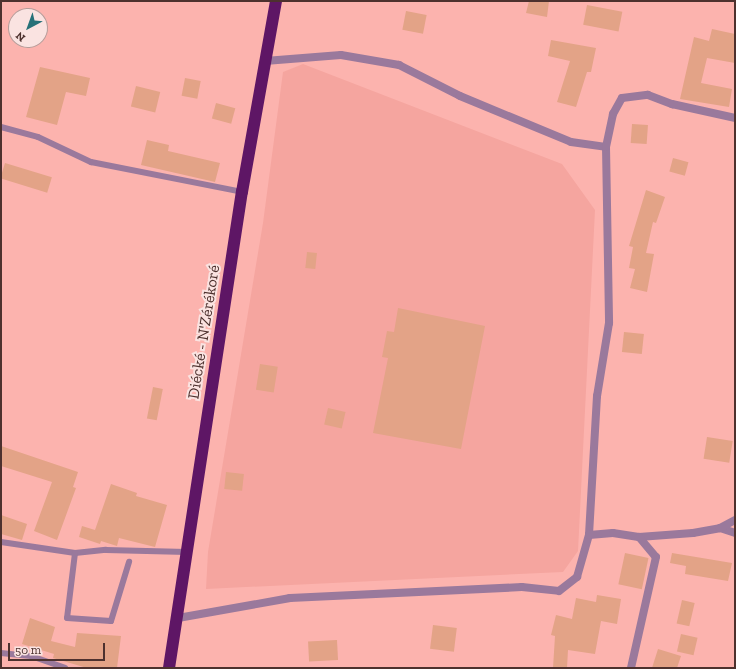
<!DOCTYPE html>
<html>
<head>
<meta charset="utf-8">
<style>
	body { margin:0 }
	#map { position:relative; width:736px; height:669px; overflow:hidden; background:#fcb3ae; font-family:"Zilla Slab",serif }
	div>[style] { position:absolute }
	.built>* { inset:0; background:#f5a59f }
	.building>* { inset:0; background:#e3a387; transform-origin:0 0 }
	.lane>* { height:6px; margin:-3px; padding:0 3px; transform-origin:3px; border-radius:3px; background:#9a799c }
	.street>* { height:8px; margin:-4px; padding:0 4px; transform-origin:4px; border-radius:4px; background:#9a799c }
	.highway>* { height:12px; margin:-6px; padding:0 6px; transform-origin:6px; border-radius:6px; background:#5e1665 }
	span { translate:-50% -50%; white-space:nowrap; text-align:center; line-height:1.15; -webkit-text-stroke:4px #fae3e1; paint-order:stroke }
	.street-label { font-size:16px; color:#4d312e }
	.frame { position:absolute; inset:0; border:2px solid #4d312e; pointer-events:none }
	.north { position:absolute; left:8px; top:8px; width:40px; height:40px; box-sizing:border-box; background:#fae3e1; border:1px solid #b59c99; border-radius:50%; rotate:221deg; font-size:11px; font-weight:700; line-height:16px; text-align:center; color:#4d312e }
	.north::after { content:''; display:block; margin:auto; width:14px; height:18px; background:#277178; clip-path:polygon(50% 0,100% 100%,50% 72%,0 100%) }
	.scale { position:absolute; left:8px; top:643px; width:97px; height:18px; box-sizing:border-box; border:2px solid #4d312e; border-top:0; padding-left:5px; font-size:12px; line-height:14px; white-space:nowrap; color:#4d312e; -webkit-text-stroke:3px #fae3e1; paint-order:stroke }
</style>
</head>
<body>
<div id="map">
	<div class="built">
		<div style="clip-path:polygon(303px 64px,562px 164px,595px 210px,578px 551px,563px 572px,206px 589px,208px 552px,263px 223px,283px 72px)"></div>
	</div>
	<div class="building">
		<div style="clip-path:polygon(529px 1px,549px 1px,547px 17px,526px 13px)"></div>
		<div style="left:587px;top:5px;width:36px;height:20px;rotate:11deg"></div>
		<div style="left:406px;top:11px;width:21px;height:19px;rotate:11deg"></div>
		<div style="clip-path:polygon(712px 29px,735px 34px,735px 63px,707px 58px,701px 83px,732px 89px,729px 107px,680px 99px,694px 37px,709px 41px)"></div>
		<div style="clip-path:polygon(551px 40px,596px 48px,591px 72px,587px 72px,576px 107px,557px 102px,570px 61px,548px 56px)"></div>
		<div style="clip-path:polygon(40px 67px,90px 78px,86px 96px,66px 92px,57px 125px,26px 117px)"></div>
		<div style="left:185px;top:78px;width:16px;height:18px;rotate:11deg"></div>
		<div style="left:136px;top:86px;width:25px;height:21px;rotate:14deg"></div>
		<div style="left:216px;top:103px;width:20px;height:16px;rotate:15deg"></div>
		<div style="left:632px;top:124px;width:16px;height:19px;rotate:4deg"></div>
		<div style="clip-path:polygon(147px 140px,169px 145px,168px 151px,220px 163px,215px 182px,141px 165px)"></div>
		<div style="left:673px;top:158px;width:16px;height:14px;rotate:15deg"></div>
		<div style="left:5px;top:163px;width:49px;height:16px;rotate:17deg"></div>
		<div style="clip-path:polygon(646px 190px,665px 197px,656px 223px,653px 222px,646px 253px,654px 254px,647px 292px,630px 288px,635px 269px,629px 268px,633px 247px,629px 246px)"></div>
		<div style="left:307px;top:252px;width:10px;height:16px;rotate:6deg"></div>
		<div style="clip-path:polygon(398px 308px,485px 326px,461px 449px,373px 433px,388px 358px,382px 357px,387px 331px,394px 332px)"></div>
		<div style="left:624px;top:332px;width:20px;height:20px;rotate:6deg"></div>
		<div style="left:260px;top:364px;width:18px;height:26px;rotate:9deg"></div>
		<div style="left:153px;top:387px;width:10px;height:32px;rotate:11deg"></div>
		<div style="left:328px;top:408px;width:18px;height:17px;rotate:13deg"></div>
		<div style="left:707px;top:437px;width:26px;height:22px;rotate:9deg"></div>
		<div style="clip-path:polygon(1px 446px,78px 472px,73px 487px,76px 488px,57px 540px,34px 531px,52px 482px,1px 466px)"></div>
		<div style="left:226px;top:472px;width:18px;height:17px;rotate:6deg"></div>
		<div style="clip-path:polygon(111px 484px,137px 493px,136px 496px,167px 505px,155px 547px,119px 538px,117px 546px,101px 541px,100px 544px,79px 537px,82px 526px,95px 530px)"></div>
		<div style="clip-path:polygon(1px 515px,27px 524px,22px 540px,1px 534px)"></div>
		<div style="left:625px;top:553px;width:24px;height:32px;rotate:12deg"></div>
		<div style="clip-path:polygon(672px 553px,732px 563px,728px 581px,685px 574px,686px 566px,670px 563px)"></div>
		<div style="clip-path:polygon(597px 595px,621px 599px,617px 624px,601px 621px,595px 654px,568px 650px,567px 668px,553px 668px,555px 636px,551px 635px,556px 615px,572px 619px,576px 598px,596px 602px)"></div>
		<div style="left:682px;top:600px;width:13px;height:24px;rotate:13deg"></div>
		<div style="clip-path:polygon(30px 618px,55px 627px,51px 641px,75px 647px,77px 633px,121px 636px,117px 668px,87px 668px,53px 658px,54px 654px,22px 644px)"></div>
		<div style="left:433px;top:625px;width:24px;height:24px;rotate:7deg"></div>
		<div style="left:681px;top:634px;width:17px;height:18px;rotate:13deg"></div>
		<div style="left:337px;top:640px;width:20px;height:29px;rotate:87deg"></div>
		<div style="clip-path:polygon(658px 649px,681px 656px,677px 668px,652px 668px)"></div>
	</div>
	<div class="lane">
		<div style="left:1px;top:127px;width:38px;rotate:15deg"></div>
		<div style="left:38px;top:137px;width:59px;rotate:25.3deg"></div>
		<div style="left:91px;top:162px;width:154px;rotate:11.2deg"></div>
		<div style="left:1px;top:542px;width:75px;rotate:8.5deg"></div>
		<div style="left:75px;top:553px;width:31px;rotate:-6deg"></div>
		<div style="left:106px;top:550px;width:81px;rotate:1.4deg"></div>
		<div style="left:75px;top:553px;width:65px;rotate:97deg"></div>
		<div style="left:67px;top:618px;width:44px;rotate:3.9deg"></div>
		<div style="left:111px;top:621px;width:62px;rotate:-73deg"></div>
		<div style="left:1px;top:653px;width:30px;rotate:6deg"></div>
		<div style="left:31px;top:656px;width:36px;rotate:19deg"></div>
	</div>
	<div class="street">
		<div style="left:265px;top:61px;width:76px;rotate:-4.5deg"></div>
		<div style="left:341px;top:55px;width:59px;rotate:9.8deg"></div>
		<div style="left:399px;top:65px;width:68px;rotate:26.9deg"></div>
		<div style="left:460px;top:96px;width:120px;rotate:22.5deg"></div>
		<div style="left:571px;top:142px;width:35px;rotate:8deg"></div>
		<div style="left:606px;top:147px;width:176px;rotate:89deg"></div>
		<div style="left:609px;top:323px;width:74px;rotate:99.3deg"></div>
		<div style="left:597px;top:396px;width:139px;rotate:93.3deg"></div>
		<div style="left:606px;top:147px;width:34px;rotate:-78deg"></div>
		<div style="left:613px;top:114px;width:18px;rotate:-61deg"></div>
		<div style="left:622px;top:98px;width:26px;rotate:-7deg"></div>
		<div style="left:648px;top:95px;width:26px;rotate:21deg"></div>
		<div style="left:672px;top:104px;width:65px;rotate:12.5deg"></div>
		<div style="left:720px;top:528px;width:16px;rotate:18deg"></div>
		<div style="left:639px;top:537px;width:54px;rotate:-4.2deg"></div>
		<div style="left:693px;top:533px;width:27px;rotate:-10deg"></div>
		<div style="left:720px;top:528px;width:17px;rotate:-28deg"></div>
		<div style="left:178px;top:618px;width:114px;rotate:-10.1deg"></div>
		<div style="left:290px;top:598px;width:232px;rotate:-2.7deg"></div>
		<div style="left:522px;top:587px;width:37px;rotate:6deg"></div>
		<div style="left:559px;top:591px;width:23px;rotate:-38deg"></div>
		<div style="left:577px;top:577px;width:44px;rotate:-74.1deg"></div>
		<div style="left:589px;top:535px;width:24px;rotate:-5deg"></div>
		<div style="left:613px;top:533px;width:26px;rotate:9deg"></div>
		<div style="left:639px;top:537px;width:26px;rotate:50deg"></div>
		<div style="left:656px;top:557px;width:114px;rotate:102.7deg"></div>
	</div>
	<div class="highway">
		<div style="left:169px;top:668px;width:482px;rotate:-81.3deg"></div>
		<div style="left:242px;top:192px;width:194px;rotate:-79.9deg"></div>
	</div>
	<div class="street-label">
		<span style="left:204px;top:332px;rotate:-81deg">Diécké - N'Zérékoré</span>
	</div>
	<div class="frame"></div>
	<div class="north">N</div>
	<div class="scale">50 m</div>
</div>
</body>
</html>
